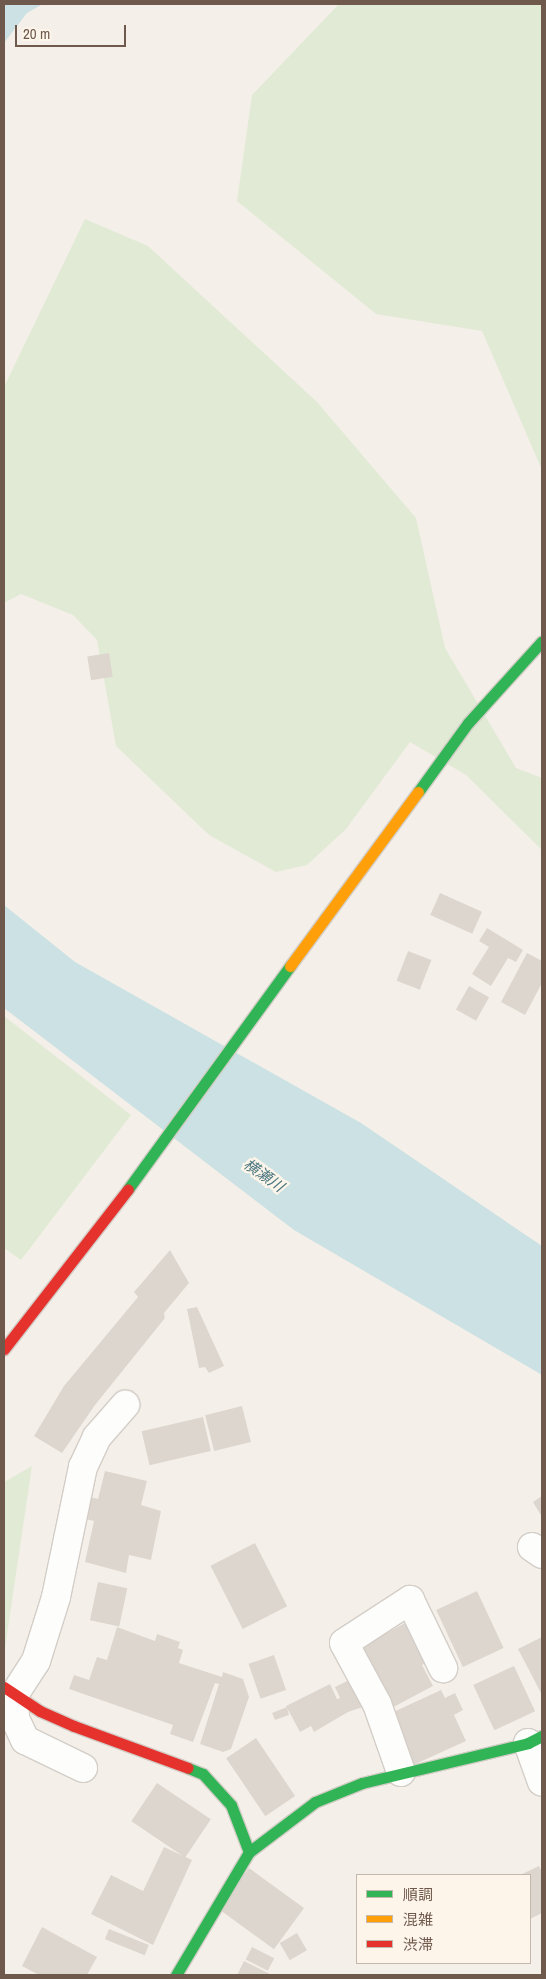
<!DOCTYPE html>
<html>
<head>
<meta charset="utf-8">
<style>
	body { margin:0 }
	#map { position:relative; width:546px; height:1979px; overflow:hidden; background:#f4f0e9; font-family:"Archivo Narrow","Noto Sans JP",sans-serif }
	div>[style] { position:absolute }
	.green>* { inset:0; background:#e1ead5 }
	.water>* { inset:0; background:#cce1e3 }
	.building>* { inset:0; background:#ddd6cf; transform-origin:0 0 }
	.roads { filter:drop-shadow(1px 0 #d3cdc7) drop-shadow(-1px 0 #d3cdc7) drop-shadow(0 1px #d3cdc7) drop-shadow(0 -1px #d3cdc7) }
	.street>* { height:28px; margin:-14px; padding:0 14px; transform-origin:14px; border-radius:14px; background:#fdfdfc }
	.fast>* { height:11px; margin:-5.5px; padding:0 5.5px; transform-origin:5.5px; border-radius:5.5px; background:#30b455 }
	.slow>* { height:11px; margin:-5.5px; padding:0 5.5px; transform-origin:5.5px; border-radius:5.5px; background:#ff9f0a }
	.jam>* { height:11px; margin:-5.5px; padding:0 5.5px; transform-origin:5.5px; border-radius:5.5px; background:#e5322d }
	span { translate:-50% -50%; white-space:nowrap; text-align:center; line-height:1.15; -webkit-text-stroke:4.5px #fdf5ea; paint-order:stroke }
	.water-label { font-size:15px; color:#497680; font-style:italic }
	.frame { position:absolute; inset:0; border:5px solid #6f594d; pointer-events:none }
	.legend { position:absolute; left:356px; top:1874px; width:175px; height:90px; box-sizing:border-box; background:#fdf5ea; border:1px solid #c4b7ab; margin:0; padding:6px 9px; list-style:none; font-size:15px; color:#6f594d }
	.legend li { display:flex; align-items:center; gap:10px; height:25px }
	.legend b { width:25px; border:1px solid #c4b7ab }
	.scale { position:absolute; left:15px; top:25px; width:111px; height:22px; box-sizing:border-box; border:2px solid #6f594d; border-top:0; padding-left:6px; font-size:15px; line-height:18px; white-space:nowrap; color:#6f594d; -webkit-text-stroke:4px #fdf5ea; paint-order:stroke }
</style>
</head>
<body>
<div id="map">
	<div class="green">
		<div style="clip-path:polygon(339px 4px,542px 4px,542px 470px,482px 331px,376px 314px,237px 201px,252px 95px)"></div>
		<div style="clip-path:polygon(85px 219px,148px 246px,317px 402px,416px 518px,445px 648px,516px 768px,542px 778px,542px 850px,466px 775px,410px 742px,346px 829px,307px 865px,276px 872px,209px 835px,116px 746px,97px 640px,73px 615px,21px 594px,4px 603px,4px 387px)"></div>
		<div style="clip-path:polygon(4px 1016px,131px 1115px,21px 1260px,4px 1248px)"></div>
		<div style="clip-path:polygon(32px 1466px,4px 1655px,4px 1482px)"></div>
	</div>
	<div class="water">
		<div style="clip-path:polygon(4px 4px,43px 4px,27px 13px,4px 43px)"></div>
		<div style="clip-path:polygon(4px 905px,75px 962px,361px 1123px,542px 1246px,542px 1375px,294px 1230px,4px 1008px)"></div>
	</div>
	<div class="building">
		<div style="left:109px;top:653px;width:24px;height:22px;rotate:81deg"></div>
		<div style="left:440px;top:893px;width:46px;height:24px;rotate:24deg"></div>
		<div style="clip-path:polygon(487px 928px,523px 950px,516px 962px,508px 958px,491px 986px,472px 974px,489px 947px,479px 941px)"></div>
		<div style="left:408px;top:951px;width:25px;height:32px;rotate:21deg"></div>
		<div style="clip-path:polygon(527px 953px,542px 961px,542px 983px,525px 1015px,501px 1002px)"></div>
		<div style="left:469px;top:986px;width:23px;height:27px;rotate:29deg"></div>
		<div style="clip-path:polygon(170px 1250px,189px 1283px,164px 1313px,165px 1318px,95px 1405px,62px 1453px,34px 1436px,64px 1386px,138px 1297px,134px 1292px)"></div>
		<div style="clip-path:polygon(197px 1307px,224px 1366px,209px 1373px,205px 1367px,199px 1368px,187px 1309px)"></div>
		<div style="left:242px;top:1406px;width:37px;height:38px;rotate:76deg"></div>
		<div style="left:203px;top:1417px;width:35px;height:63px;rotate:77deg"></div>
		<div style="clip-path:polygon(105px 1471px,147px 1481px,141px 1505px,161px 1511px,151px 1560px,129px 1555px,126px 1573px,85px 1562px,94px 1521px,85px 1519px,90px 1497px,98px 1499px)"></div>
		<div style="clip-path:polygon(542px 1496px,542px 1517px,533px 1502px)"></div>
		<div style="left:255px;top:1543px;width:71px;height:50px;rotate:63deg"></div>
		<div style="left:98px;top:1582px;width:30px;height:39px;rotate:12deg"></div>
		<div style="left:477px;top:1591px;width:63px;height:45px;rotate:65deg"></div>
		<div style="clip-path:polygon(405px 1623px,427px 1662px,422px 1665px,433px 1686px,386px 1711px,356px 1650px)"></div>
		<div style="clip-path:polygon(117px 1627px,155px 1641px,157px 1634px,180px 1642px,178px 1648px,183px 1650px,179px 1663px,222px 1677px,223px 1672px,243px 1679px,249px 1697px,231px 1749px,223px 1752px,200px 1744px,219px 1684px,215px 1683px,193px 1742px,170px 1734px,173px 1725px,69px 1689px,74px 1675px,89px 1680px,97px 1657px,107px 1660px)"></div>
		<div style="clip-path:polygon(542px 1637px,542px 1695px,518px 1649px)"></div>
		<div style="left:274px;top:1655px;width:37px;height:27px;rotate:71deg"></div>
		<div style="left:514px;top:1666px;width:50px;height:45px;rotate:65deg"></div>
		<div style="clip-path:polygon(349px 1680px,363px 1707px,348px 1712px,314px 1732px,311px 1726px,300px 1732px,286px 1706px,330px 1684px,337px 1699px,340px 1698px,335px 1687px)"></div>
		<div style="clip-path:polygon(441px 1690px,445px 1698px,455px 1693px,463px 1710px,454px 1715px,466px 1741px,411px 1766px,387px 1715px)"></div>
		<div style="clip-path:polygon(287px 1707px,289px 1715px,275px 1720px,272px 1713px)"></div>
		<div style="left:256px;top:1738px;width:70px;height:36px;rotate:56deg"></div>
		<div style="left:157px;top:1783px;width:65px;height:46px;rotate:34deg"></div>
		<div style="clip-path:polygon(164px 1847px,192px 1860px,153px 1945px,91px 1914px,111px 1875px,143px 1891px)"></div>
		<div style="clip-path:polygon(539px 1866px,542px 1872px,542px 1913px,530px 1919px,530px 1875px,520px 1875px)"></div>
		<div style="left:249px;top:1868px;width:68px;height:51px;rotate:36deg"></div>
		<div style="clip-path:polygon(42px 1927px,97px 1957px,87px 1975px,39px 1975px,22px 1966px)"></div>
		<div style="left:109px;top:1929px;width:43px;height:11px;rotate:22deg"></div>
		<div style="left:297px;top:1933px;width:20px;height:20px;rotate:60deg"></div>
		<div style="left:252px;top:1947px;width:25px;height:14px;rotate:27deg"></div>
		<div style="clip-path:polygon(244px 1961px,272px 1975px,237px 1975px)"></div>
	</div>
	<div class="roads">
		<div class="street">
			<div style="left:532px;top:1547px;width:12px;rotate:35deg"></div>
			<div style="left:528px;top:1743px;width:41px;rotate:70.3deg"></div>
			<div style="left:83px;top:1768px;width:64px;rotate:-154.2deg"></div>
			<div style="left:25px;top:1740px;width:23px;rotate:-115deg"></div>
			<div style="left:15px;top:1719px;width:24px;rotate:-92deg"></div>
			<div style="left:14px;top:1695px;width:40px;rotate:-57.1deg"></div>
			<div style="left:36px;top:1661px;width:67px;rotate:-72.6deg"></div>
			<div style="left:56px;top:1597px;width:133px;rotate:-78.3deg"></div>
			<div style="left:83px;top:1467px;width:33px;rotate:-65deg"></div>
			<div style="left:97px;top:1437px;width:43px;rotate:-48.8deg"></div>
			<div style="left:401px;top:1772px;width:72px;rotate:-109.4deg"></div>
			<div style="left:377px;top:1704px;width:69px;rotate:-118.4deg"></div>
			<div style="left:344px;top:1643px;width:79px;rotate:-33.1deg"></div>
			<div style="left:410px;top:1600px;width:76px;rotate:64.1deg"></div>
		</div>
		<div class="fast">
			<div style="left:418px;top:792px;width:85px;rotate:-54.1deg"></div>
			<div style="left:468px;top:723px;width:110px;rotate:-47.9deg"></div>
			<div style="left:128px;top:1189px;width:276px;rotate:-54deg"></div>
			<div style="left:249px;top:1852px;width:83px;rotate:-37.1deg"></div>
			<div style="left:315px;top:1802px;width:51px;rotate:-22deg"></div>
			<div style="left:362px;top:1783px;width:171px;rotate:-13.5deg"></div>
			<div style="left:528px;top:1743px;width:16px;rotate:-27deg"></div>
			<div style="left:176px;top:1975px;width:143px;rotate:-59.3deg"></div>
			<div style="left:249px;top:1852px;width:50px;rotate:-111deg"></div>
			<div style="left:231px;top:1805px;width:42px;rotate:-132.1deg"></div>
			<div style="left:203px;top:1774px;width:16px;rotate:-158deg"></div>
		</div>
		<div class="slow">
			<div style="left:290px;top:966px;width:216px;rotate:-53.7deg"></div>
		</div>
		<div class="jam">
			<div style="left:4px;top:1349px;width:202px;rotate:-52.2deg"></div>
			<div style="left:4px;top:1687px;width:43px;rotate:33.7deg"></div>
			<div style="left:40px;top:1711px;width:37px;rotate:24deg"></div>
			<div style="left:74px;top:1726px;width:121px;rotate:20.2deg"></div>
		</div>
	</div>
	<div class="water-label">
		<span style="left:264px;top:1175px;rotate:35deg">横瀬川</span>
	</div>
	<div class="frame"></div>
	<ul class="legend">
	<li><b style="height:6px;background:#30b455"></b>順調</li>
	<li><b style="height:6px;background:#ff9f0a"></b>混雑</li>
	<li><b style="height:6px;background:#e5322d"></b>渋滞</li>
	</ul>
	<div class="scale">20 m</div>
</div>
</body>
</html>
